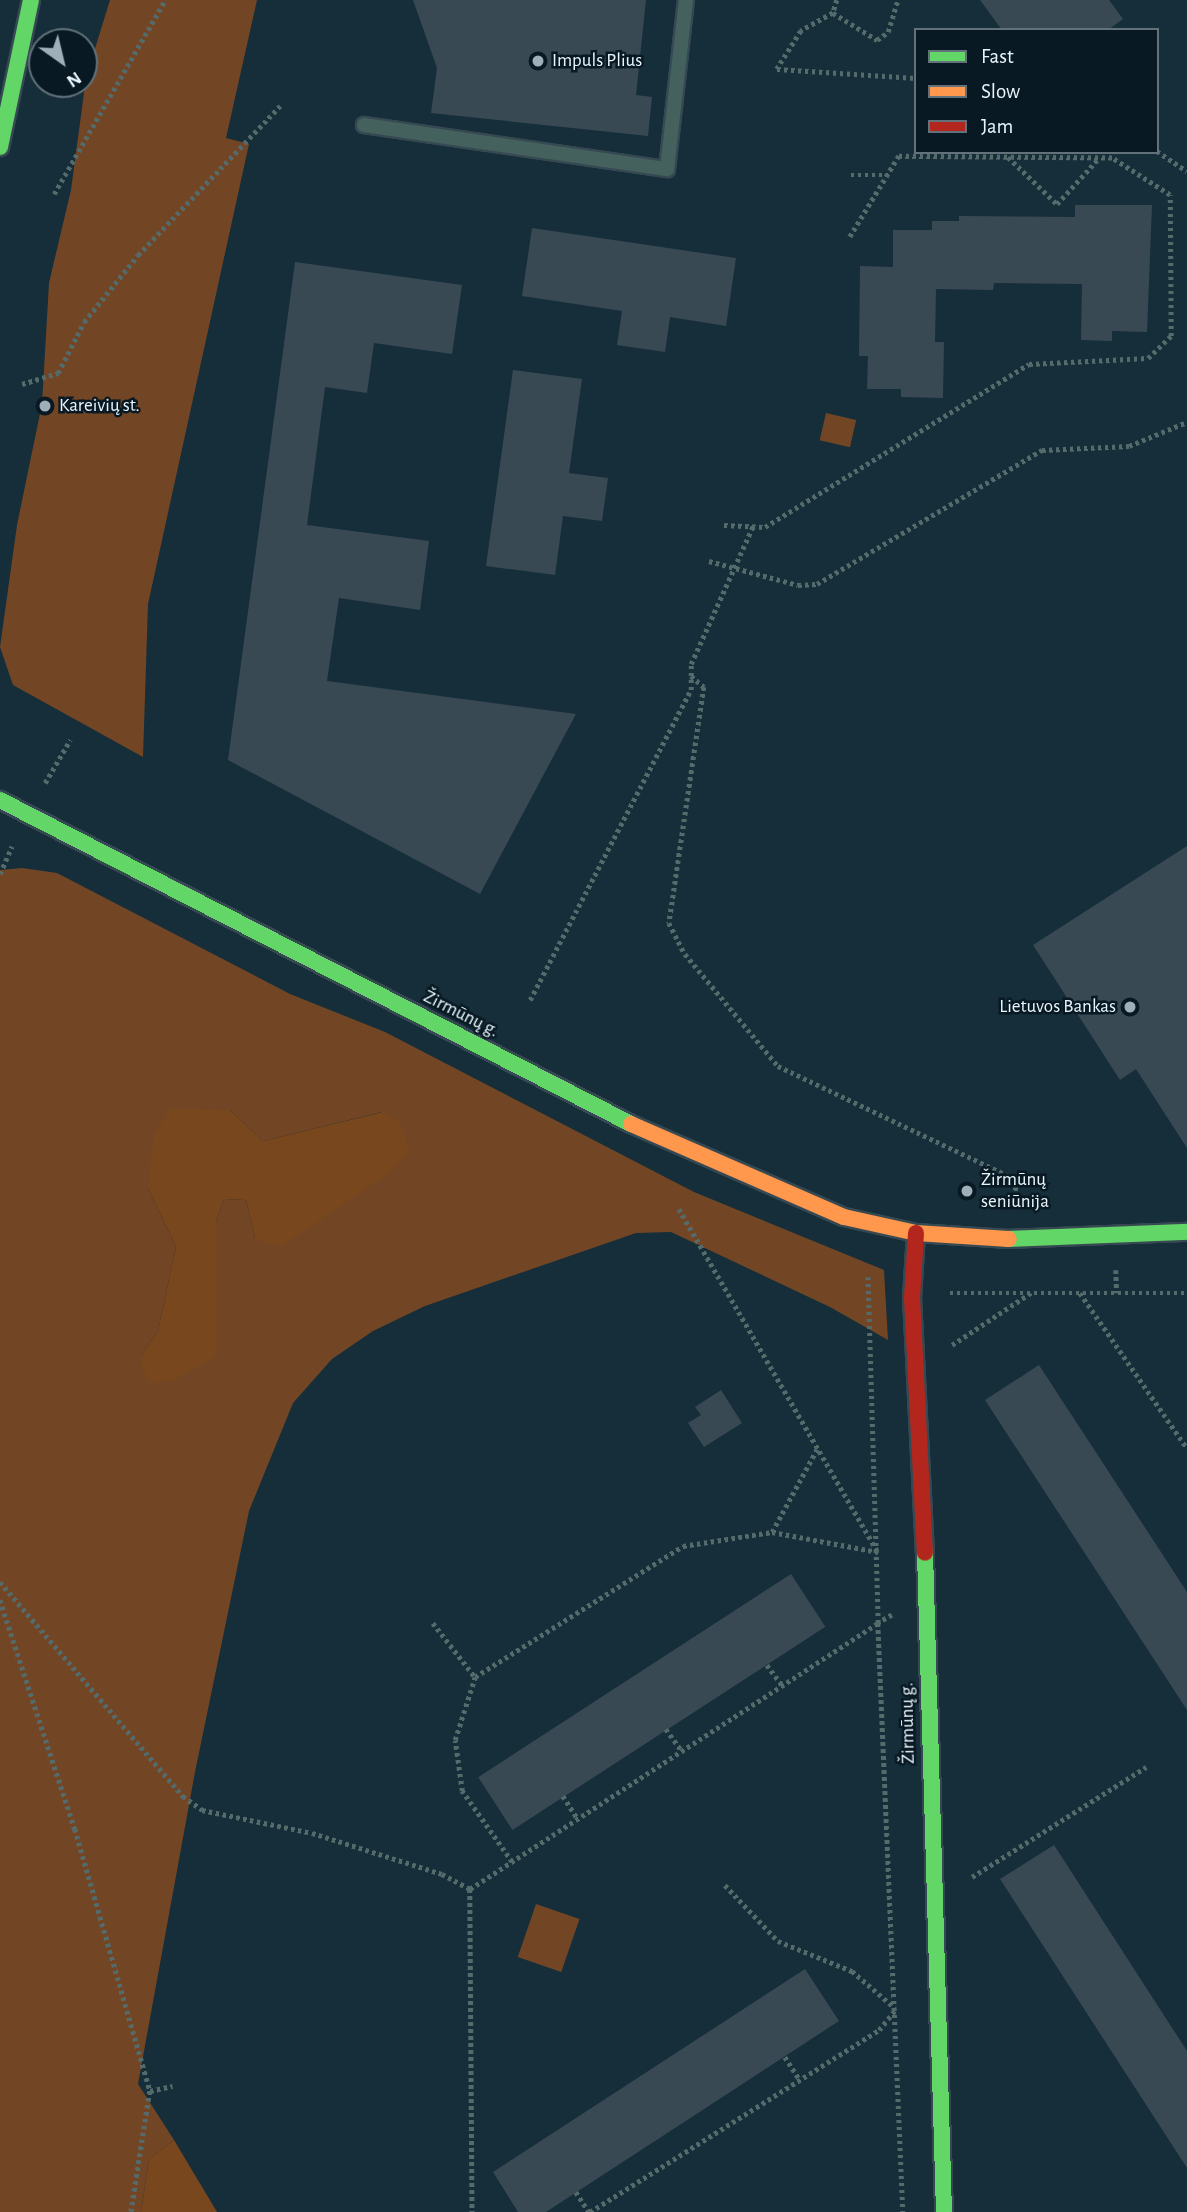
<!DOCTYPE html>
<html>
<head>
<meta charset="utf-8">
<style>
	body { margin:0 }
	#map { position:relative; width:1187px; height:2212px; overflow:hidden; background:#152e3a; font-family:"Alegreya Sans",sans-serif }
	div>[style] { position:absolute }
	.green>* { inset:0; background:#724624; transform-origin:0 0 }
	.forest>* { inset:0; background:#79471d }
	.building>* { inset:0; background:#394954; transform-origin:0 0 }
	.path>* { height:4.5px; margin-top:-2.25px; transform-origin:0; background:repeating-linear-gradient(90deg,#556b6b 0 3.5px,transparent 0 7px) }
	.roads { filter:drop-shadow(2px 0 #364952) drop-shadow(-2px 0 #364952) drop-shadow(0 2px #364952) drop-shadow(0 -2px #364952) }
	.lane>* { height:14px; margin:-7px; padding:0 7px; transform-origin:7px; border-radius:7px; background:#45615d }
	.fast>* { height:16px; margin:-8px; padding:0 8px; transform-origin:8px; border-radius:8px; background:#63d668 }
	.slow>* { height:16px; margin:-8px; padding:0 8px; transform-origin:8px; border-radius:8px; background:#ff974d }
	.jam>* { height:16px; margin:-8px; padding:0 8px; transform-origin:8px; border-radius:8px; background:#b3261e }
	.dots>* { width:19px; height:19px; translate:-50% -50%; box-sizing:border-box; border:4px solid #081923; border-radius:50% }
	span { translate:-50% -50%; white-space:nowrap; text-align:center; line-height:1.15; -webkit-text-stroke:5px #081923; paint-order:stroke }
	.poi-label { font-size:19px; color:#e8f5fd }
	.left { translate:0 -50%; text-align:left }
	.right { translate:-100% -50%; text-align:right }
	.street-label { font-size:19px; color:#e8f5fd }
	.legend { position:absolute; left:914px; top:28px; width:245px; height:126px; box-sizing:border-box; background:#081923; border:2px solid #62717a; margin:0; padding:9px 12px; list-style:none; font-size:21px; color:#e8f5fd }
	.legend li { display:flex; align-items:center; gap:14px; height:35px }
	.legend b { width:35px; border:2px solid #62717a }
	.north { position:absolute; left:28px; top:28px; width:70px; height:70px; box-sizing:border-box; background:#081923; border:2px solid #62717a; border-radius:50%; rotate:146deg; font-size:19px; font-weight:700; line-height:28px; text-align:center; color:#e8f5fd }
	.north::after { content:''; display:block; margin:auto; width:24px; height:32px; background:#9eafb9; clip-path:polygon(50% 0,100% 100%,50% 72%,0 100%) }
</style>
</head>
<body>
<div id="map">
	<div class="green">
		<div style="clip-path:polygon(110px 0,257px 0,226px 138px,249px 144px,148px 604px,143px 757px,13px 685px,0 647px,17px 525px,42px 404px,49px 283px,71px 190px,86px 78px)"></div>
		<div style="left:826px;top:413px;width:31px;height:28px;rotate:13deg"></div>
		<div style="clip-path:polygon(evenodd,22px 868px,57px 873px,290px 994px,385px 1032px,694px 1192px,884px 1270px,888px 1340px,830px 1307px,671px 1232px,636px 1233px,425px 1306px,373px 1331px,332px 1359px,293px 1403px,249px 1511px,195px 1772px,138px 2084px,174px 2140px,149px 2159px,141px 2212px,0 2212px,0 870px,22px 868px,230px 1110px,263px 1141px,382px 1112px,255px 1238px,246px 1200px,224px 1199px,216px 1222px,215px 1356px,142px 1354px,158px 1331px,176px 1247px,148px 1188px,230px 1110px)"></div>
		<div style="left:536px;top:1904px;width:46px;height:56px;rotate:19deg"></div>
	</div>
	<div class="forest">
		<div style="clip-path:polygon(170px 1109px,230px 1110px,263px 1141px,383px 1112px,401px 1124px,410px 1152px,388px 1174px,280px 1247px,255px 1238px,246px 1200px,224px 1199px,216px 1222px,216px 1356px,173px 1381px,152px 1383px,142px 1368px,142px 1354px,158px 1331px,176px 1247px,148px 1188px,154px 1135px)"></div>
		<div style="clip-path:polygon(174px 2140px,217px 2212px,141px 2212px,149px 2159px)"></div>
	</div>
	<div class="building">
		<div style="clip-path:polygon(413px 0,646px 0,636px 95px,652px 97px,648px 136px,431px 113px,437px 68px)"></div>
		<div style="clip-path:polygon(980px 0,1109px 0,1123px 19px,1108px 30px,1002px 30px)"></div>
		<div style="clip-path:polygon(1075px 205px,1152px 205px,1147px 332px,1112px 331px,1112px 341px,1081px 340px,1082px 284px,994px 283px,993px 290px,936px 289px,935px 342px,944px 342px,943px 398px,901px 397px,901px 389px,867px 389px,868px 356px,859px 356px,860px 266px,893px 267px,893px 230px,932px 230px,932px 221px,959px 221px,959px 216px,1075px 217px)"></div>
		<div style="clip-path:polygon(532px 228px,736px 258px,726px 326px,670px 317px,665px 352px,617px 345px,622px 311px,522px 296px)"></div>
		<div style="clip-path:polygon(295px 262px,462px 285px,452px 354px,374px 343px,367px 393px,325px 387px,307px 525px,429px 541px,420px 610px,339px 598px,327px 681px,576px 714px,480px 894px,228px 760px)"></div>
		<div style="clip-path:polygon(513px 370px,582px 379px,569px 473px,608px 478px,602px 521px,563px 516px,555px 575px,486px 566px)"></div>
		<div style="clip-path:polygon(1187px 846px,1187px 1148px,1136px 1069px,1120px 1080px,1033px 945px)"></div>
		<div style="clip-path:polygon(1039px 1365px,1187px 1592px,1187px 1710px,985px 1400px)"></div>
		<div style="clip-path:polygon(721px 1390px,742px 1423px,704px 1447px,688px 1423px,701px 1415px,695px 1407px)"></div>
		<div style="left:791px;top:1574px;width:63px;height:373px;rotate:57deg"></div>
		<div style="clip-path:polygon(1054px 1845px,1187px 2051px,1187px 2168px,1000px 1879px)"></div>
		<div style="clip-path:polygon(805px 1969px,839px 2021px,546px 2212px,518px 2212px,493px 2172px)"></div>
	</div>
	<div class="path">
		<div style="left:837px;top:0;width:14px;rotate:107deg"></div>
		<div style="left:833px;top:13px;width:37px;rotate:151deg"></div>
		<div style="left:801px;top:31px;width:45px;rotate:122.3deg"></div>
		<div style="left:777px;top:69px;width:139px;rotate:3.7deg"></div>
		<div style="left:833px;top:13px;width:52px;rotate:31.5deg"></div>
		<div style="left:877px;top:40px;width:14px;rotate:-36deg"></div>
		<div style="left:888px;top:32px;width:34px;rotate:-73deg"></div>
		<div style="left:1157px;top:151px;width:36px;rotate:34deg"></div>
		<div style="left:1008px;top:157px;width:68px;rotate:43.8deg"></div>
		<div style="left:1057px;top:204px;width:62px;rotate:-47.6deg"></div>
		<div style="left:851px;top:175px;width:37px"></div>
		<div style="left:54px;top:194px;width:224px;rotate:-60.2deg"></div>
		<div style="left:22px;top:384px;width:38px;rotate:-17deg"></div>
		<div style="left:58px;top:373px;width:57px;rotate:-63deg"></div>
		<div style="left:84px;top:322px;width:86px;rotate:-51.1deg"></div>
		<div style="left:138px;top:255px;width:206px;rotate:-46.4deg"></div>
		<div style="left:724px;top:525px;width:41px;rotate:2.8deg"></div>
		<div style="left:765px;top:527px;width:310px;rotate:-31.7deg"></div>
		<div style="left:1029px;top:364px;width:119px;rotate:-2.9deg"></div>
		<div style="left:1148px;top:358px;width:32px;rotate:-44deg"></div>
		<div style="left:1171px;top:336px;width:141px;rotate:-90.4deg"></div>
		<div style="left:1170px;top:195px;width:69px;rotate:-147.5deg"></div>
		<div style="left:1112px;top:158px;width:213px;rotate:-179.5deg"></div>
		<div style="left:899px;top:156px;width:95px;rotate:121.2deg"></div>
		<div style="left:709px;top:561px;width:92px;rotate:15.1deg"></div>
		<div style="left:798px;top:585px;width:19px;rotate:-3deg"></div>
		<div style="left:817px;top:584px;width:262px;rotate:-30.8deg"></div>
		<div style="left:1042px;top:450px;width:87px;rotate:-2.6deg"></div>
		<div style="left:1129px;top:446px;width:63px;rotate:-22.5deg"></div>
		<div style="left:691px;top:676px;width:17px;rotate:40deg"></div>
		<div style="left:704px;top:687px;width:239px;rotate:98.4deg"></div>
		<div style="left:669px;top:923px;width:35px;rotate:63deg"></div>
		<div style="left:685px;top:954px;width:146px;rotate:50.3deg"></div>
		<div style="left:778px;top:1066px;width:265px;rotate:25.5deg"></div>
		<div style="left:1017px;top:1180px;width:14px;rotate:98deg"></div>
		<div style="left:45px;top:783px;width:50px;rotate:-59.8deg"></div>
		<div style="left:0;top:874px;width:30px;rotate:-67deg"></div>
		<div style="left:530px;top:1000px;width:349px;rotate:-62.6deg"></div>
		<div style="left:691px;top:690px;width:26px;rotate:-90deg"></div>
		<div style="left:691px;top:664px;width:151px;rotate:-65.8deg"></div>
		<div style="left:679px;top:1209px;width:395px;rotate:59.9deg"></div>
		<div style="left:1116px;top:1270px;width:23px;rotate:88deg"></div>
		<div style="left:950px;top:1293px;width:237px"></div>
		<div style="left:1080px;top:1293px;width:188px;rotate:55.4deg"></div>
		<div style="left:952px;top:1345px;width:96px;rotate:-33.5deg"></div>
		<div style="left:772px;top:1532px;width:94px;rotate:-61.5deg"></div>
		<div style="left:0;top:1582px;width:282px;rotate:49.5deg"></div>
		<div style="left:183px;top:1796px;width:24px;rotate:36deg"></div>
		<div style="left:202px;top:1810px;width:112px;rotate:11.8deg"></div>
		<div style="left:312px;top:1833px;width:136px;rotate:17.5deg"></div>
		<div style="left:442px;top:1874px;width:32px;rotate:28deg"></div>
		<div style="left:0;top:1600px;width:241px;rotate:71.9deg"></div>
		<div style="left:75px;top:1829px;width:273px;rotate:74deg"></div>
		<div style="left:150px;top:2091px;width:122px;rotate:98.9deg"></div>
		<div style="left:892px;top:1615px;width:16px;rotate:150deg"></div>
		<div style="left:878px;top:1623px;width:590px;rotate:87.57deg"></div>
		<div style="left:433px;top:1623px;width:68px;rotate:52.1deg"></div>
		<div style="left:767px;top:1665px;width:25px;rotate:53deg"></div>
		<div style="left:666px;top:1729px;width:27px;rotate:54deg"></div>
		<div style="left:563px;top:1796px;width:27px;rotate:57deg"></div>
		<div style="left:512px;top:1862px;width:87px;rotate:-125.2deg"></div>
		<div style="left:462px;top:1791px;width:51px;rotate:-97.8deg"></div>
		<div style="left:455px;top:1740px;width:66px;rotate:-72.4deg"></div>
		<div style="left:475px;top:1677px;width:246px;rotate:-32.2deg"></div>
		<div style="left:683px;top:1546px;width:90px;rotate:-8.9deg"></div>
		<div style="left:772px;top:1532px;width:108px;rotate:10.7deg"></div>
		<div style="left:972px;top:1877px;width:206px;rotate:-32.3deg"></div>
		<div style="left:725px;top:1885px;width:77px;rotate:46.6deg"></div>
		<div style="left:778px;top:1941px;width:80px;rotate:22.1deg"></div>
		<div style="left:852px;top:1971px;width:57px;rotate:40.7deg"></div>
		<div style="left:470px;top:1889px;width:487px;rotate:-33.1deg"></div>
		<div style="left:878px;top:1623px;width:346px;rotate:-91.7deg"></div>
		<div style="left:470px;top:1889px;width:323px;rotate:89.6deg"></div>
		<div style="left:785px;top:2057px;width:27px;rotate:57deg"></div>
		<div style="left:150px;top:2091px;width:23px;rotate:-13deg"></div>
		<div style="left:576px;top:2192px;width:24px;rotate:57deg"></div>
		<div style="left:590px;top:2212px;width:342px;rotate:-32.2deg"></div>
		<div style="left:879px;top:2030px;width:26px;rotate:-51deg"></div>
	</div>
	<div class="roads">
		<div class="lane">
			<div style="left:364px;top:125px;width:306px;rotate:8.3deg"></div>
			<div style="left:667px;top:169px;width:170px;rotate:-83.6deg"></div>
		</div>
		<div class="fast">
			<div style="left:0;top:147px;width:150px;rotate:-78.1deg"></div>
			<div style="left:0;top:800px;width:709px;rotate:27.18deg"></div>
			<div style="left:1009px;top:1239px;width:178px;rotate:-2.3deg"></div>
			<div style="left:925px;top:1553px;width:659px;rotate:88.35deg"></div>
		</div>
		<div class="slow">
			<div style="left:631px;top:1124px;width:232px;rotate:23.6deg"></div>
			<div style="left:844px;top:1217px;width:74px;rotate:12.5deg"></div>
			<div style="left:916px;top:1233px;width:93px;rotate:3.7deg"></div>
		</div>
		<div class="jam">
			<div style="left:916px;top:1233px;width:65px;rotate:93.5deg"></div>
			<div style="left:912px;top:1298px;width:255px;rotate:87.1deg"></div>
		</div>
	</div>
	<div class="dots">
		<div style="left:538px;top:61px;background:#9eafb9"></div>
		<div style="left:45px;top:406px;background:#9eafb9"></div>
		<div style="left:1130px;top:1007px;background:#9eafb9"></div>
		<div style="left:967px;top:1191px;background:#9eafb9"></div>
	</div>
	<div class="poi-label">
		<span class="left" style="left:552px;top:61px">Impuls Plius</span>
		<span class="left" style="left:59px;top:406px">Kareivių st.</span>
		<span class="right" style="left:1116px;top:1007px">Lietuvos Bankas</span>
		<span class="left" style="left:981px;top:1191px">Žirmūnų<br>seniūnija</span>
	</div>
	<div class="street-label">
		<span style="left:461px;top:1014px;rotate:27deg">Žirmūnų g.</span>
		<span style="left:908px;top:1723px;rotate:-91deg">Žirmūnų g.</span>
	</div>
	<ul class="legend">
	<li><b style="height:9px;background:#63d668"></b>Fast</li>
	<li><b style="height:9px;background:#ff974d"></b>Slow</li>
	<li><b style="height:9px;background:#b3261e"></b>Jam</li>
	</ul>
	<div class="north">N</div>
</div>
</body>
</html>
